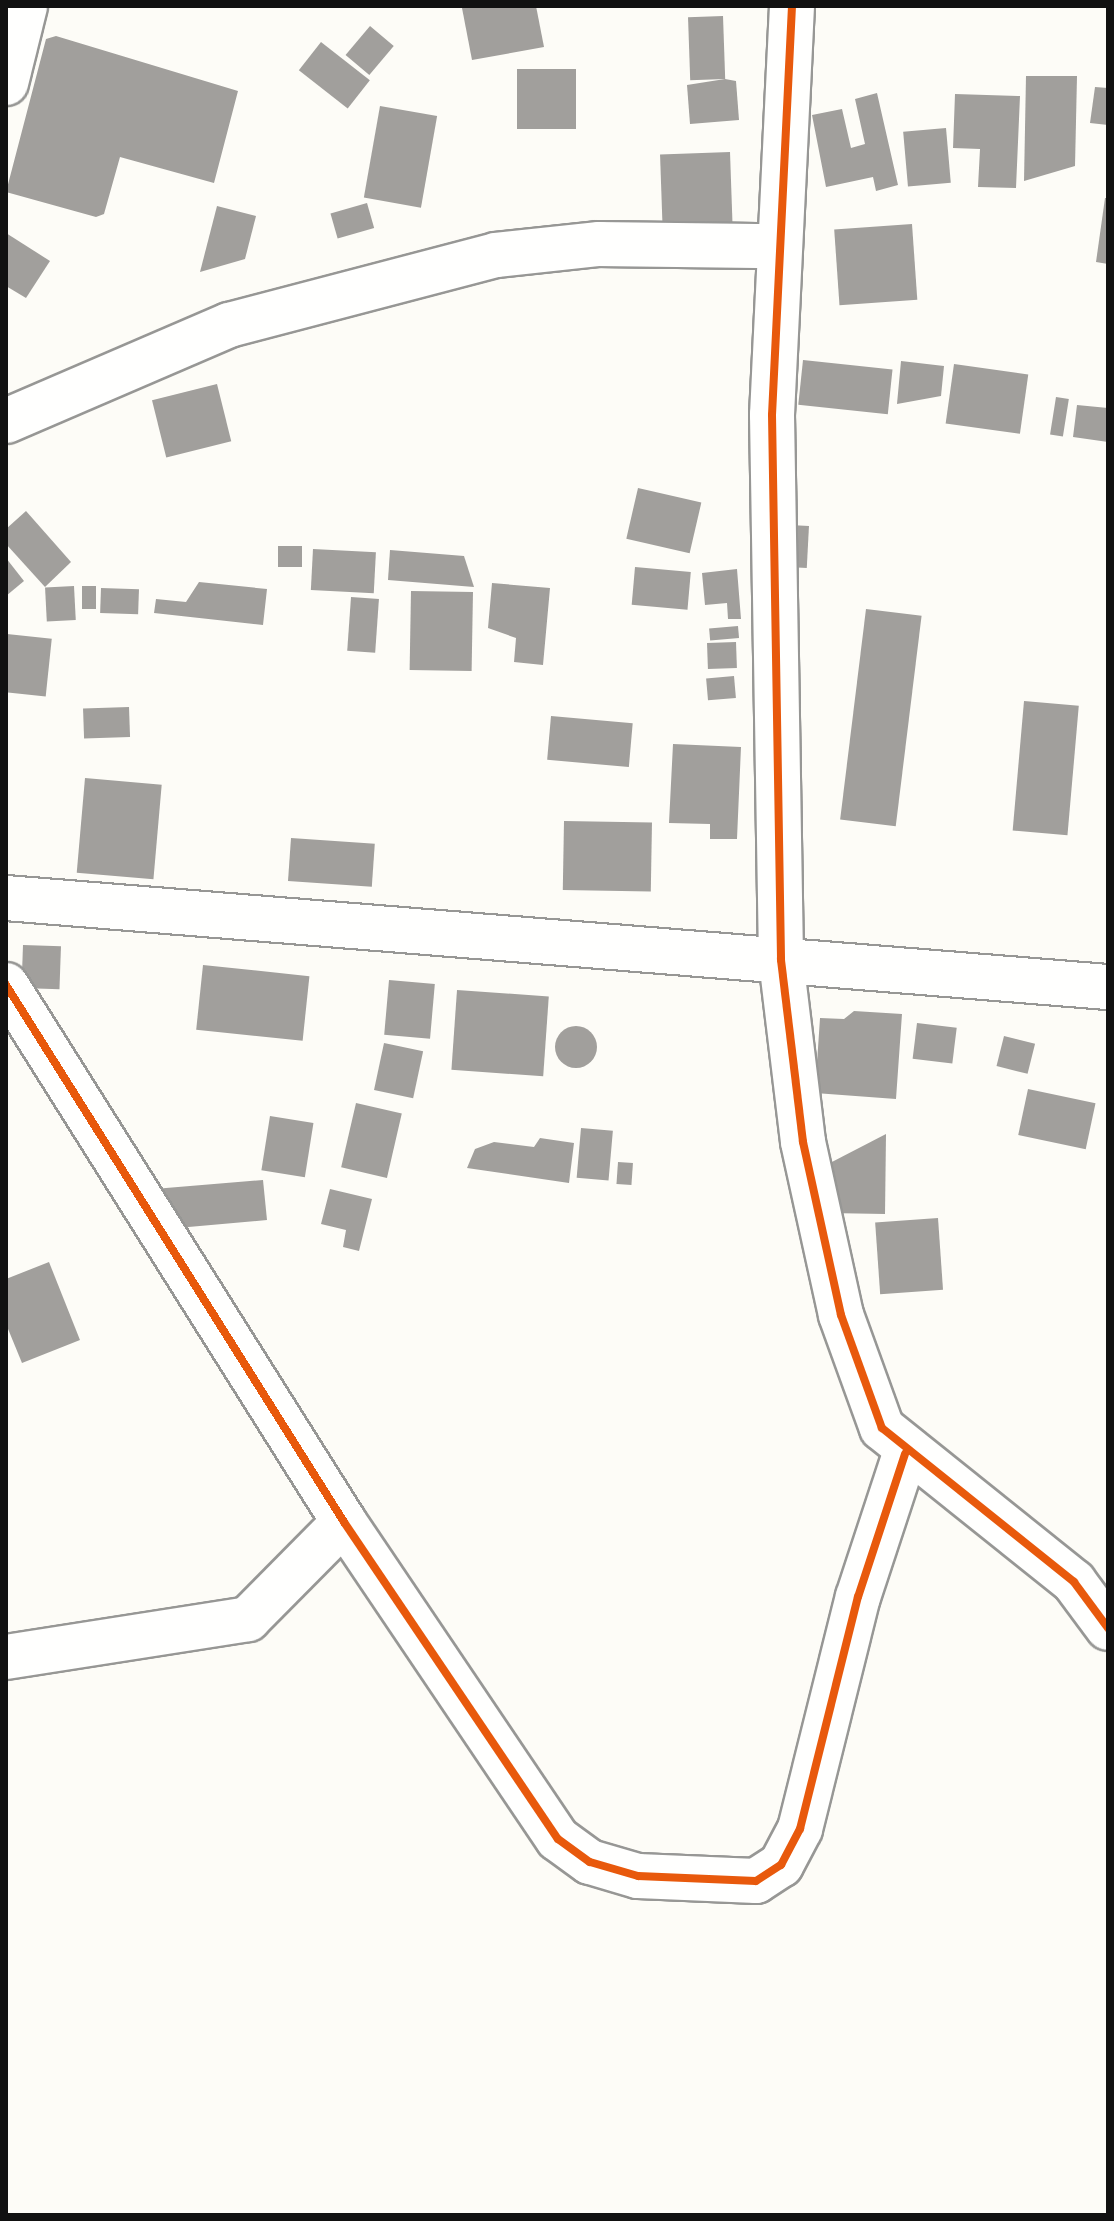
<!DOCTYPE html>
<html>
<head>
<meta charset="utf-8">
<style>
	body { margin:0 }
	#map { position:relative; width:1114px; height:2221px; overflow:hidden; background:#fdfcf7; font-family:"Source Serif 4",serif }
	div>[style] { position:absolute }
	.building>* { inset:0; background:#a19f9c; transform-origin:0 0 }
	.round { border-radius:50% }
	.roads { filter:drop-shadow(2px 0 #979795) drop-shadow(-2px 0 #979795) drop-shadow(0 2px #979795) drop-shadow(0 -2px #979795) }
	.street>* { height:44px; margin:-22px; padding:0 22px; transform-origin:22px; border-radius:22px; background:#fffffe }
	.cycleway>* { height:8px; margin:-4px; padding:0 4px; transform-origin:4px; border-radius:4px; background:#e8590c }
	span { translate:-50% -50%; white-space:nowrap; text-align:center; line-height:1.15; -webkit-text-stroke:8px #fff; paint-order:stroke }
	.frame { position:absolute; inset:0; border:8px solid #111; pointer-events:none }
</style>
</head>
<body>
<div id="map">
	<div class="building">
		<div style="clip-path:polygon(536px 6px,544px 47px,472px 60px,462px 8px)"></div>
		<div style="left:723px;top:16px;width:63px;height:35px;rotate:88deg"></div>
		<div style="left:370px;top:26px;width:31px;height:38px;rotate:40deg"></div>
		<div style="clip-path:polygon(56px 36px,238px 91px,214px 183px,120px 157px,104px 214px,96px 217px,6px 192px,46px 39px)"></div>
		<div style="left:321px;top:42px;width:62px;height:36px;rotate:38deg"></div>
		<div style="left:576px;top:69px;width:60px;height:59px;rotate:90deg"></div>
		<div style="clip-path:polygon(1026px 76px,1077px 76px,1075px 166px,1024px 181px)"></div>
		<div style="clip-path:polygon(725px 79px,736px 81px,739px 120px,690px 124px,687px 85px)"></div>
		<div style="clip-path:polygon(1095px 87px,1108px 88px,1108px 125px,1090px 123px)"></div>
		<div style="clip-path:polygon(877px 93px,898px 185px,876px 191px,873px 177px,826px 187px,812px 115px,842px 109px,851px 148px,865px 144px,855px 99px)"></div>
		<div style="clip-path:polygon(955px 94px,1020px 96px,1016px 188px,978px 187px,980px 149px,953px 148px)"></div>
		<div style="left:380px;top:106px;width:58px;height:93px;rotate:10deg"></div>
		<div style="left:946px;top:128px;width:55px;height:43px;rotate:85deg"></div>
		<div style="left:730px;top:152px;width:79px;height:70px;rotate:88deg"></div>
		<div style="clip-path:polygon(1105px 198px,1108px 198px,1108px 264px,1096px 262px)"></div>
		<div style="left:367px;top:203px;width:26px;height:38px;rotate:74deg"></div>
		<div style="clip-path:polygon(217px 206px,256px 216px,245px 259px,200px 272px)"></div>
		<div style="left:912px;top:224px;width:76px;height:78px;rotate:86deg"></div>
		<div style="clip-path:polygon(6px 233px,50px 261px,26px 298px,6px 286px)"></div>
		<div style="left:803px;top:360px;width:90px;height:45px;rotate:6deg"></div>
		<div style="clip-path:polygon(901px 361px,944px 366px,941px 396px,897px 404px)"></div>
		<div style="left:954px;top:364px;width:75px;height:60px;rotate:8deg"></div>
		<div style="left:217px;top:384px;width:59px;height:67px;rotate:76deg"></div>
		<div style="left:1056px;top:397px;width:13px;height:38px;rotate:9deg"></div>
		<div style="clip-path:polygon(1077px 405px,1108px 408px,1108px 442px,1073px 437px)"></div>
		<div style="left:638px;top:488px;width:65px;height:52px;rotate:13deg"></div>
		<div style="clip-path:polygon(26px 511px,71px 562px,45px 587px,6px 544px,6px 529px)"></div>
		<div style="left:790px;top:525px;width:19px;height:42px;rotate:3deg"></div>
		<div style="left:278px;top:546px;width:24px;height:21px"></div>
		<div style="left:313px;top:549px;width:63px;height:41px;rotate:3deg"></div>
		<div style="clip-path:polygon(390px 550px,464px 556px,474px 587px,388px 580px)"></div>
		<div style="clip-path:polygon(6px 558px,24px 581px,6px 596px)"></div>
		<div style="left:635px;top:567px;width:56px;height:38px;rotate:5deg"></div>
		<div style="clip-path:polygon(737px 569px,741px 619px,728px 619px,727px 603px,705px 605px,702px 573px)"></div>
		<div style="clip-path:polygon(199px 582px,267px 589px,263px 625px,154px 613px,156px 599px,186px 602px)"></div>
		<div style="clip-path:polygon(492px 583px,550px 588px,543px 665px,514px 662px,516px 638px,488px 628px)"></div>
		<div style="left:74px;top:586px;width:34px;height:29px;rotate:87deg"></div>
		<div style="left:82px;top:586px;width:14px;height:23px"></div>
		<div style="left:101px;top:588px;width:38px;height:25px;rotate:2deg"></div>
		<div style="left:411px;top:591px;width:62px;height:79px;rotate:1deg"></div>
		<div style="left:351px;top:597px;width:28px;height:54px;rotate:4deg"></div>
		<div style="left:866px;top:609px;width:56px;height:212px;rotate:7deg"></div>
		<div style="left:738px;top:626px;width:12px;height:29px;rotate:85deg"></div>
		<div style="left:7px;top:634px;width:45px;height:58px;rotate:6deg"></div>
		<div style="left:736px;top:642px;width:26px;height:29px;rotate:88deg"></div>
		<div style="left:734px;top:676px;width:22px;height:28px;rotate:85deg"></div>
		<div style="left:1024px;top:701px;width:55px;height:130px;rotate:5deg"></div>
		<div style="left:129px;top:707px;width:30px;height:46px;rotate:88deg"></div>
		<div style="left:551px;top:716px;width:82px;height:44px;rotate:5deg"></div>
		<div style="clip-path:polygon(673px 744px,741px 747px,737px 839px,710px 839px,710px 824px,669px 823px)"></div>
		<div style="left:85px;top:778px;width:77px;height:95px;rotate:5deg"></div>
		<div style="left:564px;top:821px;width:88px;height:69px;rotate:1deg"></div>
		<div style="left:291px;top:838px;width:84px;height:43px;rotate:4deg"></div>
		<div style="left:23px;top:945px;width:38px;height:43px;rotate:2deg"></div>
		<div style="left:203px;top:965px;width:107px;height:65px;rotate:6deg"></div>
		<div style="left:389px;top:980px;width:46px;height:55px;rotate:5deg"></div>
		<div style="left:457px;top:990px;width:92px;height:80px;rotate:4deg"></div>
		<div style="clip-path:polygon(854px 1011px,902px 1014px,896px 1099px,815px 1093px,820px 1018px,844px 1019px)"></div>
		<div style="left:917px;top:1023px;width:40px;height:36px;rotate:7deg"></div>
		<div class="round" style="left:555px;top:1026px;width:42px;height:42px"></div>
		<div style="left:1004px;top:1036px;width:32px;height:31px;rotate:14deg"></div>
		<div style="left:384px;top:1043px;width:40px;height:48px;rotate:12deg"></div>
		<div style="left:1028px;top:1089px;width:69px;height:47px;rotate:12deg"></div>
		<div style="left:356px;top:1103px;width:47px;height:66px;rotate:13deg"></div>
		<div style="left:270px;top:1116px;width:44px;height:55px;rotate:9deg"></div>
		<div style="left:581px;top:1128px;width:32px;height:50px;rotate:5deg"></div>
		<div style="clip-path:polygon(886px 1134px,885px 1214px,828px 1213px,828px 1164px)"></div>
		<div style="clip-path:polygon(540px 1138px,574px 1143px,569px 1183px,467px 1168px,475px 1149px,494px 1142px,534px 1147px)"></div>
		<div style="left:618px;top:1162px;width:15px;height:22px;rotate:4deg"></div>
		<div style="clip-path:polygon(263px 1180px,267px 1220px,166px 1229px,142px 1190px)"></div>
		<div style="clip-path:polygon(330px 1189px,372px 1199px,359px 1251px,343px 1247px,346px 1230px,321px 1224px)"></div>
		<div style="left:938px;top:1218px;width:72px;height:63px;rotate:86deg"></div>
		<div style="clip-path:polygon(49px 1262px,80px 1340px,22px 1363px,6px 1324px,6px 1279px)"></div>
	</div>
	<div class="roads">
		<div class="street">
			<div style="left:792px;top:6px;width:409px;rotate:92.8deg"></div>
			<div style="left:772px;top:415px;width:545px;rotate:89.05deg"></div>
			<div style="left:781px;top:960px;width:183px;rotate:83.1deg"></div>
			<div style="left:803px;top:1142px;width:177px;rotate:77.6deg"></div>
			<div style="left:841px;top:1315px;width:120px;rotate:70.1deg"></div>
			<div style="left:882px;top:1428px;width:246px;rotate:38.7deg"></div>
			<div style="left:1074px;top:1582px;width:57px;rotate:53.5deg"></div>
			<div style="left:6px;top:83px;width:79px;rotate:-76.1deg"></div>
			<div style="left:6px;top:421px;width:243px;rotate:-23.3deg"></div>
			<div style="left:229px;top:325px;width:276px;rotate:-14.7deg"></div>
			<div style="left:496px;top:255px;width:104px;rotate:-6.1deg"></div>
			<div style="left:599px;top:244px;width:176px;rotate:0.7deg"></div>
			<div style="left:6px;top:898px;width:1106px;rotate:4.62deg"></div>
			<div style="left:6px;top:985px;width:635px;rotate:57.81deg"></div>
			<div style="left:344px;top:1522px;width:382px;rotate:56deg"></div>
			<div style="left:558px;top:1839px;width:39px;rotate:36deg"></div>
			<div style="left:590px;top:1862px;width:50px;rotate:16.3deg"></div>
			<div style="left:638px;top:1876px;width:118px;rotate:2.4deg"></div>
			<div style="left:756px;top:1881px;width:30px;rotate:-33deg"></div>
			<div style="left:781px;top:1865px;width:41px;rotate:-62.2deg"></div>
			<div style="left:800px;top:1829px;width:239px;rotate:-76deg"></div>
			<div style="left:858px;top:1597px;width:151px;rotate:-71.8deg"></div>
			<div style="left:6px;top:1657px;width:245px;rotate:-8.9deg"></div>
			<div style="left:248px;top:1619px;width:136px;rotate:-45.3deg"></div>
		</div>
	</div>
	<div class="cycleway">
		<div style="left:792px;top:6px;width:409px;rotate:92.8deg"></div>
		<div style="left:772px;top:415px;width:545px;rotate:89.05deg"></div>
		<div style="left:781px;top:960px;width:183px;rotate:83.1deg"></div>
		<div style="left:803px;top:1142px;width:177px;rotate:77.6deg"></div>
		<div style="left:841px;top:1315px;width:120px;rotate:70.1deg"></div>
		<div style="left:882px;top:1428px;width:246px;rotate:38.7deg"></div>
		<div style="left:1074px;top:1582px;width:57px;rotate:53.5deg"></div>
		<div style="left:6px;top:985px;width:635px;rotate:57.81deg"></div>
		<div style="left:344px;top:1522px;width:382px;rotate:56deg"></div>
		<div style="left:558px;top:1839px;width:39px;rotate:36deg"></div>
		<div style="left:590px;top:1862px;width:50px;rotate:16.3deg"></div>
		<div style="left:638px;top:1876px;width:118px;rotate:2.4deg"></div>
		<div style="left:756px;top:1881px;width:30px;rotate:-33deg"></div>
		<div style="left:781px;top:1865px;width:41px;rotate:-62.2deg"></div>
		<div style="left:800px;top:1829px;width:239px;rotate:-76deg"></div>
		<div style="left:858px;top:1597px;width:151px;rotate:-71.8deg"></div>
	</div>
	<div class="frame"></div>
</div>
</body>
</html>
